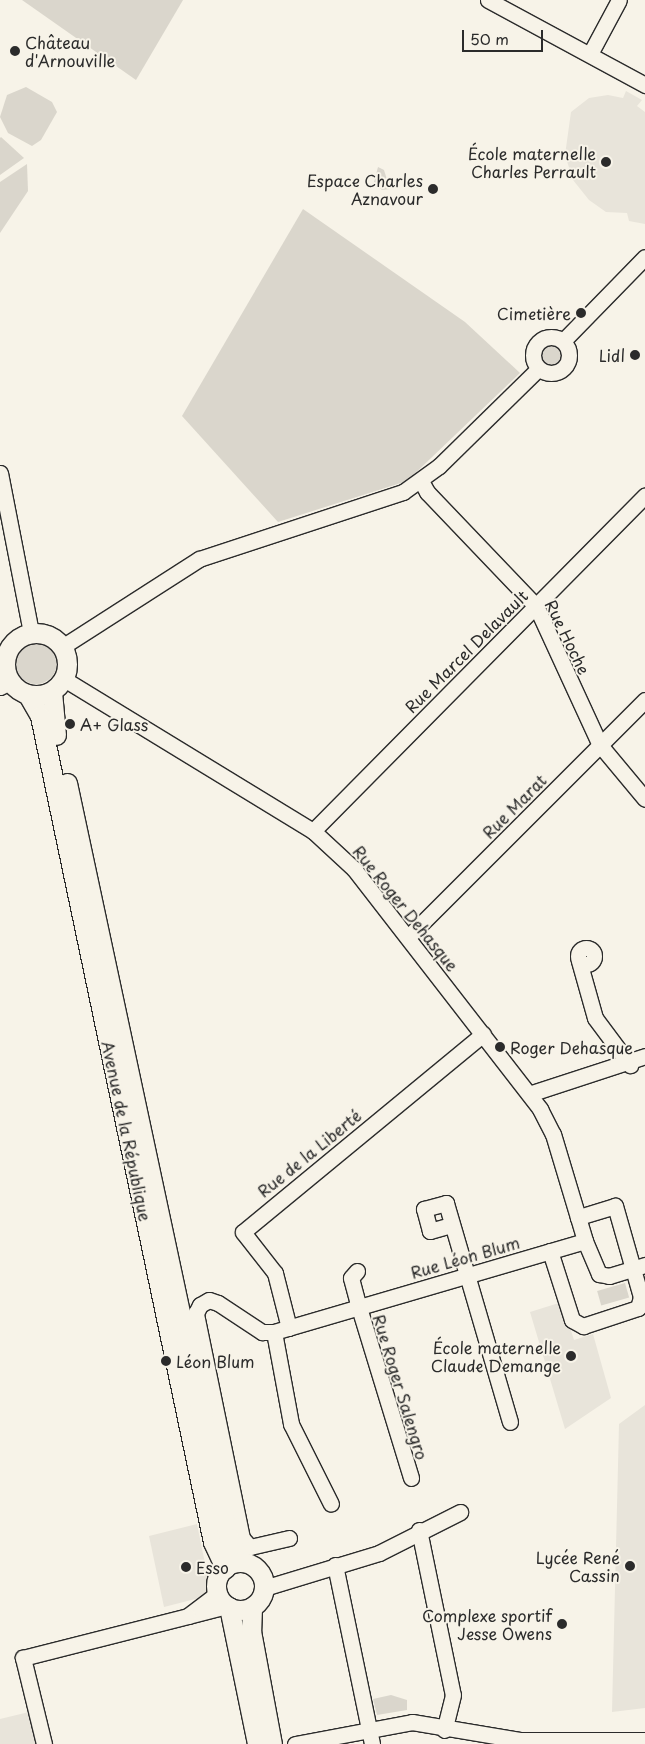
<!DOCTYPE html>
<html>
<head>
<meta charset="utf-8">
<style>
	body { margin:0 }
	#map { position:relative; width:645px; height:1744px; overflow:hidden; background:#f7f3e8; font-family:"Playpen Sans",sans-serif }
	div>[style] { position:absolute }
	.built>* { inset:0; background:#e8e4da }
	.green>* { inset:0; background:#dad6cc; transform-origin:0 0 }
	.round { border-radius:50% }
	.roads { filter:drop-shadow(1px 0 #2b2b2b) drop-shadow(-1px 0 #2b2b2b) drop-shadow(0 1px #2b2b2b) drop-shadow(0 -1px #2b2b2b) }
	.minor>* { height:15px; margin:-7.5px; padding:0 7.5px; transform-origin:7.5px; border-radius:7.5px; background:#f7f3e8 }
	.minor>.ring { margin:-7.5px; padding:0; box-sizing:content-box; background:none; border:15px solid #f7f3e8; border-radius:50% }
	.major>* { height:19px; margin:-9.5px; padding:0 9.5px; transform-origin:9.5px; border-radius:9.5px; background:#f7f3e8 }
	.major>.ring { margin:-9.5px; padding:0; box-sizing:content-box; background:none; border:19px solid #f7f3e8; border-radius:50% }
	.dots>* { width:14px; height:14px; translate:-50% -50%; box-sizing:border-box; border:2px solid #f7f3e8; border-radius:50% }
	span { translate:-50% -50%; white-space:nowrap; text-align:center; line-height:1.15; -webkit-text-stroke:4px #f7f3e8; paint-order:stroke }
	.poi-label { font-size:16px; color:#2b2b2b }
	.left { translate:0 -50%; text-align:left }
	.right { translate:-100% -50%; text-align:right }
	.street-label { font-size:16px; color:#2b2b2b }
	.scale { position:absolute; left:462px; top:30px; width:81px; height:22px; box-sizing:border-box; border:2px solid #2b2b2b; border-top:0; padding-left:6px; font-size:15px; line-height:18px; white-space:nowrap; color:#2b2b2b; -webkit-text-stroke:4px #f7f3e8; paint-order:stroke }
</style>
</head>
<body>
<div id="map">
	<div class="built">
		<div style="clip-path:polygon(626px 91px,642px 100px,637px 106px,645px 112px,645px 224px,629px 221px,627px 213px,606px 212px,589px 200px,573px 180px,565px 155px,571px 112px,589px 98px,608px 95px,623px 98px)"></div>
		<div style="clip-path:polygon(562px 1302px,574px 1340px,593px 1334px,611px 1398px,565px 1429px,530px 1312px)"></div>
		<div style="clip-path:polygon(645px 1405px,645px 1708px,612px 1712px,619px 1424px)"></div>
		<div style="clip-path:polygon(197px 1524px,210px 1588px,207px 1596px,164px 1607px,149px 1536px)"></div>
		<div style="clip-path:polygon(29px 1712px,37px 1744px,0 1744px,0 1719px)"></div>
	</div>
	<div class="green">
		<div style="clip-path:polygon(22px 0,183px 0,136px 80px)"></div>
		<div style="clip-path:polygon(26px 87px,52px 102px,57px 112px,41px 140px,32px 146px,8px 133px,0 117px,7px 95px)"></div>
		<div style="clip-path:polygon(1px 137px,24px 158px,0 175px,0 138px)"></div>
		<div style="clip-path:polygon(27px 164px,28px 191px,0 233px,0 182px)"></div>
		<div style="clip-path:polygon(378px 167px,384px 170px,390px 189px,382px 190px,374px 182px)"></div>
		<div style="clip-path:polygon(303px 209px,465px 322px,520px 373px,407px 481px,278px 522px,182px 416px)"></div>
		<div class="round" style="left:541px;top:345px;width:20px;height:20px"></div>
		<div class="round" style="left:15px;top:642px;width:42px;height:42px"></div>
		<div style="left:625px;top:1283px;width:15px;height:29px;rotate:74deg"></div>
		<div style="clip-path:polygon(391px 1695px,407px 1700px,407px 1710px,377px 1715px,373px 1699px)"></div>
	</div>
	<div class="roads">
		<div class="minor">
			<div style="left:488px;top:0;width:179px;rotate:28.4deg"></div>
			<div style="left:590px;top:54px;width:61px;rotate:-61.8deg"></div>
			<div class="ring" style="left:533px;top:337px;width:21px;height:21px"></div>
			<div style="left:563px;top:341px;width:117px;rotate:-45.7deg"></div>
			<div style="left:0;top:473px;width:163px;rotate:79deg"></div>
			<div style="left:421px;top:481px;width:13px;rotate:61deg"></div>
			<div style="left:427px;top:492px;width:158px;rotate:46.3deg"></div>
			<div style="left:536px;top:606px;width:153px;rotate:65.3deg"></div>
			<div style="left:600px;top:745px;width:70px;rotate:50.2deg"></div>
			<div style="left:62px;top:647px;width:163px;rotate:-32.7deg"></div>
			<div style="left:199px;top:559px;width:215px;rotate:-18.2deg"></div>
			<div style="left:403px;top:492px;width:44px;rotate:-35.8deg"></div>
			<div style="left:439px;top:466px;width:139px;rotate:-44.4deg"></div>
			<div style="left:64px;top:679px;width:292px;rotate:31.4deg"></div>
			<div style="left:313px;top:831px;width:56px;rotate:42.8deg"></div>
			<div style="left:354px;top:869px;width:304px;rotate:52.2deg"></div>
			<div style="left:540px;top:1109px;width:28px;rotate:63deg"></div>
			<div style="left:553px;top:1134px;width:112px;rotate:73.3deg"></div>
			<div style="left:0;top:687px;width:11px;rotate:-27deg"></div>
			<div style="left:313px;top:831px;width:472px;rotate:-45.3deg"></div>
			<div style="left:408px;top:937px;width:335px;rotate:-45deg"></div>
			<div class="ring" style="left:578px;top:948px;width:1px;height:1px"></div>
			<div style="left:579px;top:961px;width:59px;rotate:74.3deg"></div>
			<div style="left:595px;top:1018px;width:59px;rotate:53.3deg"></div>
			<div style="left:529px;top:1094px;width:122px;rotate:-18.1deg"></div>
			<div style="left:451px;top:1225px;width:22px;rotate:164deg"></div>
			<div style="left:430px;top:1231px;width:23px;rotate:-105deg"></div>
			<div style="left:424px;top:1209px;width:23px;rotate:-15deg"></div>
			<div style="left:446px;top:1203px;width:228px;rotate:73.7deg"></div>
			<div style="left:550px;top:1251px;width:72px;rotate:72.3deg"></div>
			<div style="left:572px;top:1320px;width:13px;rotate:29deg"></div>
			<div style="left:583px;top:1326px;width:58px;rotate:-18.1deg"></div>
			<div style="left:638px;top:1308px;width:11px;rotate:-75deg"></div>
			<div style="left:641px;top:1297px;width:95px;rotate:-105.9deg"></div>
			<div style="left:615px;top:1206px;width:39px;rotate:163deg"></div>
			<div style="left:357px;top:1271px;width:9px;rotate:131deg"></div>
			<div style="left:351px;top:1278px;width:24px;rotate:75deg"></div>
			<div style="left:357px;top:1301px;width:185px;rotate:73deg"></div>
			<div style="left:289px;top:1328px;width:57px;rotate:-104.3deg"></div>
			<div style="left:275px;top:1273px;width:52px;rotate:-128deg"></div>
			<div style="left:243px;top:1232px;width:311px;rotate:-39.5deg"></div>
			<div style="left:274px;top:1332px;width:94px;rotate:79.5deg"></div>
			<div style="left:291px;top:1424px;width:89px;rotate:63.4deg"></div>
			<div style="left:419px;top:1530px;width:168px;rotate:78.4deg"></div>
			<div style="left:453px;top:1695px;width:36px;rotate:104deg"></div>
			<div style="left:289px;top:1538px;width:40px;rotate:167deg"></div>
			<div style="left:250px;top:1547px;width:12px;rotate:-132deg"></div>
			<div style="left:242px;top:1538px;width:230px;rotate:-101.6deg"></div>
			<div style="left:196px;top:1313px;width:9px;rotate:-63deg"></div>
			<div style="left:200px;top:1305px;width:10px;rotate:-29deg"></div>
			<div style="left:209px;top:1300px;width:9px;rotate:18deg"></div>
			<div style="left:218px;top:1303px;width:53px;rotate:33.4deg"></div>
			<div style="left:262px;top:1332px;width:12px"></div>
			<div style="left:274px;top:1332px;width:324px;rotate:-16.3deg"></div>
			<div style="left:585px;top:1241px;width:36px;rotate:67deg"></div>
			<div style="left:599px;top:1274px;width:10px;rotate:11deg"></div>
			<div style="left:609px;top:1276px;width:38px;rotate:-17deg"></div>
			<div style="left:335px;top:1565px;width:183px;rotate:78.3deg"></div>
			<div style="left:264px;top:1588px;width:120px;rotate:-16.9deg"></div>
			<div style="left:379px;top:1553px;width:91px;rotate:-26.8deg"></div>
			<div style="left:218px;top:1593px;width:38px;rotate:143deg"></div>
			<div style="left:188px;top:1616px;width:40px;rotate:-14.4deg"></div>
			<div style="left:44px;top:1744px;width:89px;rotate:-103.7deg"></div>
			<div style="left:23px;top:1658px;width:170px;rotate:-14.3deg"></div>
			<div style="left:295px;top:1744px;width:119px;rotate:-10.6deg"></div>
			<div style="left:412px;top:1722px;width:109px;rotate:9.5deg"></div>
			<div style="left:519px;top:1740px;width:126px"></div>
		</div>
		<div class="major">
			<div class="ring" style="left:5px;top:633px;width:43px;height:43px"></div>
			<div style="left:52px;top:692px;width:43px;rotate:84.7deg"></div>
			<div style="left:28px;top:695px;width:24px;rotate:60deg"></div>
			<div style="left:40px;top:716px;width:844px;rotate:78.17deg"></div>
			<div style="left:213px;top:1542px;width:29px;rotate:65deg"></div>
			<div style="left:67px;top:783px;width:771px;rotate:77.95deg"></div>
			<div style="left:228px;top:1537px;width:28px;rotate:63deg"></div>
			<div class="ring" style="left:216px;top:1562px;width:29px;height:29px"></div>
			<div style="left:229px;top:1607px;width:140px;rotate:78.4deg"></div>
			<div style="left:252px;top:1607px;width:24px;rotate:92deg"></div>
			<div style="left:251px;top:1631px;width:115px;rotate:79.5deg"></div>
		</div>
	</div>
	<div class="dots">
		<div style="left:15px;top:51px;background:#2b2b2b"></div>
		<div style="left:606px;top:162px;background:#2b2b2b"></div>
		<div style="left:433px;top:189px;background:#2b2b2b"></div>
		<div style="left:581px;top:313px;background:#2b2b2b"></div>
		<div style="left:635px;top:355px;background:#2b2b2b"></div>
		<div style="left:70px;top:724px;background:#2b2b2b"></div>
		<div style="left:500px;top:1047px;background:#2b2b2b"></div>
		<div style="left:571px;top:1356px;background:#2b2b2b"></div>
		<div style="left:166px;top:1361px;background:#2b2b2b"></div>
		<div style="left:630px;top:1566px;background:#2b2b2b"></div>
		<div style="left:186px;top:1567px;background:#2b2b2b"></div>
		<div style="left:562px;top:1624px;background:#2b2b2b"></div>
	</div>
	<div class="poi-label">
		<span class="left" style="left:25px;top:51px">Château<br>d'Arnouville</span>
		<span class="right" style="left:596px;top:162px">École maternelle<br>Charles Perrault</span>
		<span class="right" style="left:423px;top:189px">Espace Charles<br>Aznavour</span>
		<span class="right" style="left:571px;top:313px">Cimetière</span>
		<span class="right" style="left:625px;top:355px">Lidl</span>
		<span class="left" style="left:80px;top:724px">A+ Glass</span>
		<span class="left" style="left:510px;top:1047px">Roger Dehasque</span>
		<span class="right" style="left:561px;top:1356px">École maternelle<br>Claude Demange</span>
		<span class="left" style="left:176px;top:1361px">Léon Blum</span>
		<span class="right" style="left:620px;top:1566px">Lycée René<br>Cassin</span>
		<span class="left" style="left:196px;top:1567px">Esso</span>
		<span class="right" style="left:552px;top:1624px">Complexe sportif<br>Jesse Owens</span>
	</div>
	<div class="street-label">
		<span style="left:568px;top:637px;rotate:64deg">Rue Hoche</span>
		<span style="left:466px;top:651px;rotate:-45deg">Rue Marcel Delavault</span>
		<span style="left:514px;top:806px;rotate:-45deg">Rue Marat</span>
		<span style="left:406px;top:908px;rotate:51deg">Rue Roger Dehasque</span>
		<span style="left:127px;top:1131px;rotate:78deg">Avenue de la République</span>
		<span style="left:309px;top:1153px;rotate:-39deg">Rue de la Liberté</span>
		<span style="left:465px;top:1257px;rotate:-16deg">Rue Léon Blum</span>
		<span style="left:401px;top:1387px;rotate:73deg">Rue Roger Salengro</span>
	</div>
	<div class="scale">50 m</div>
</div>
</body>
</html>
